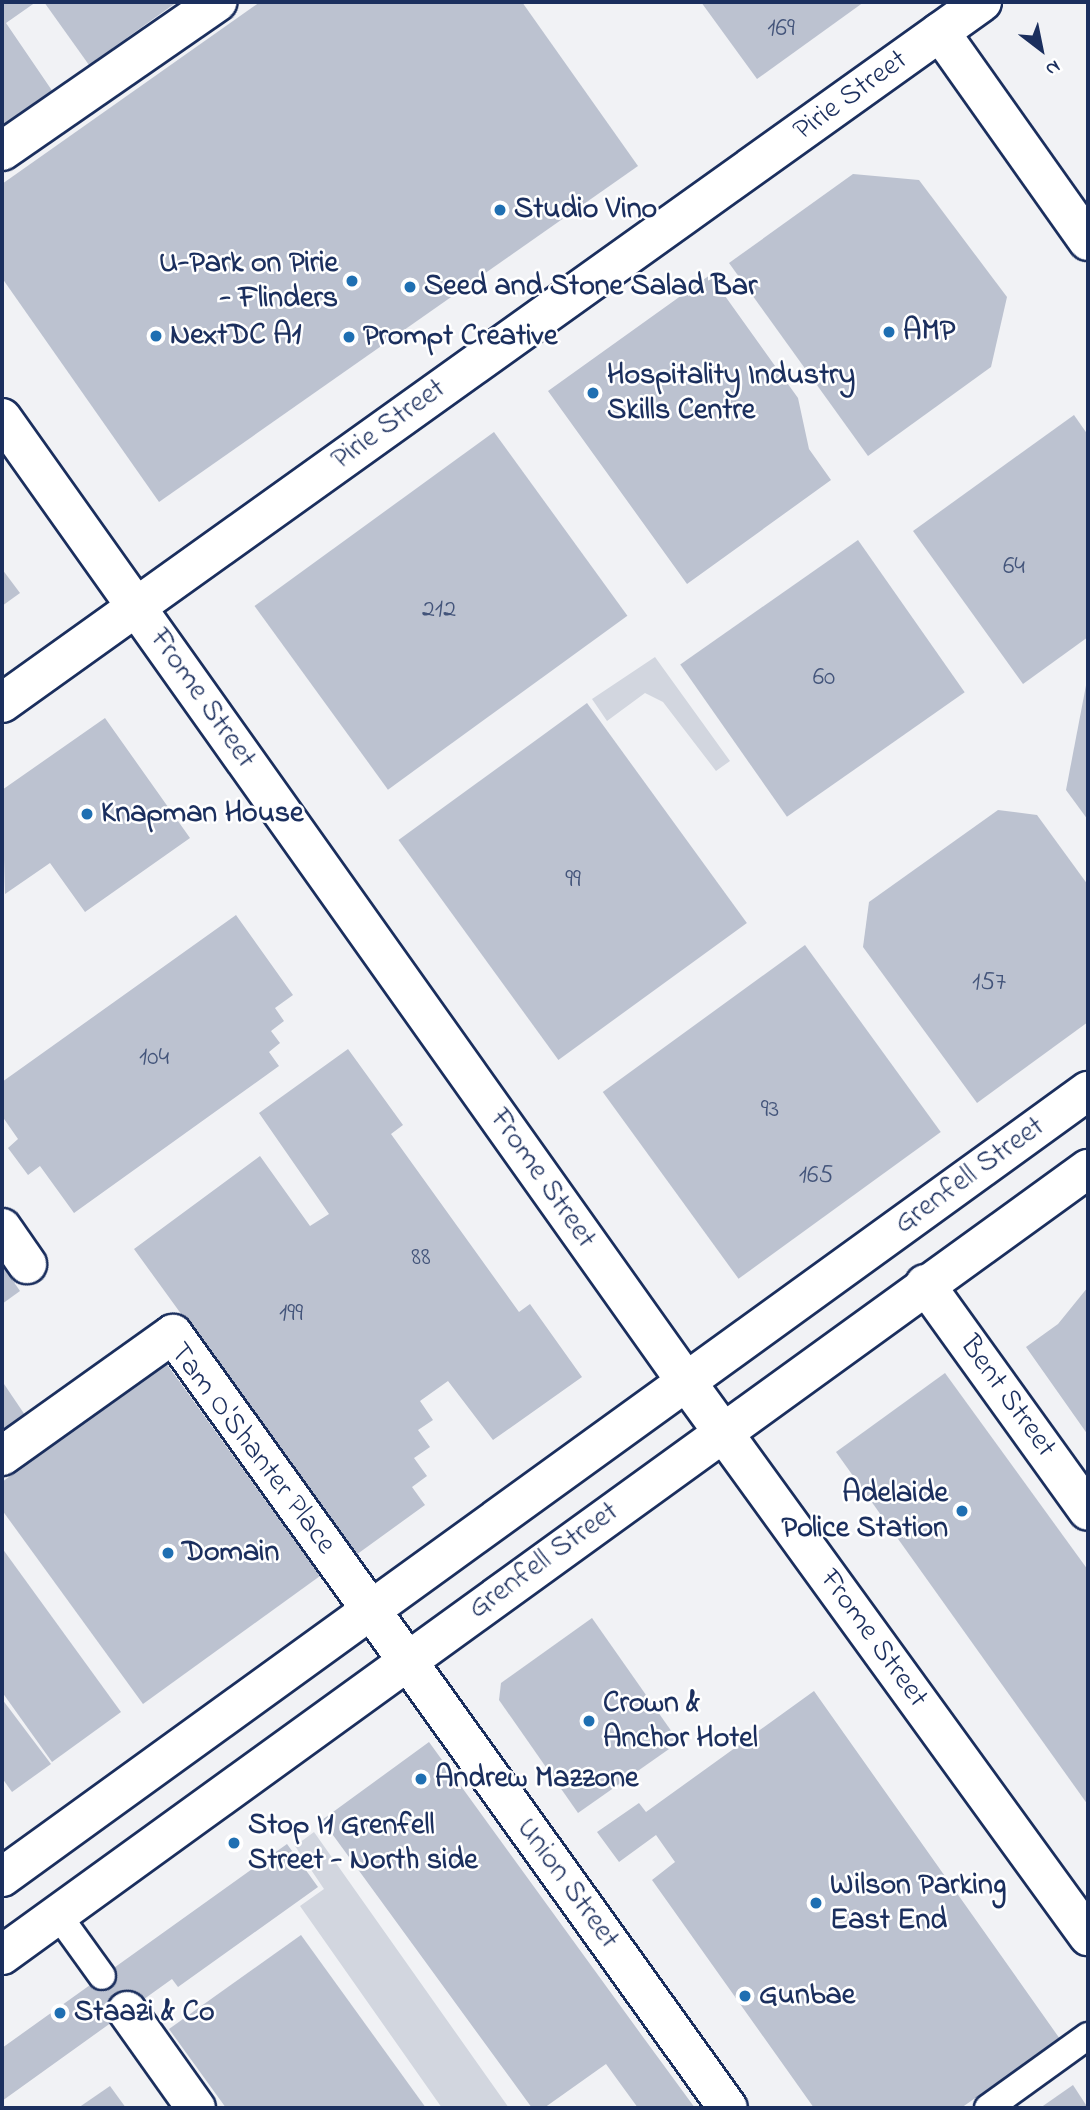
<!DOCTYPE html>
<html>
<head>
<meta charset="utf-8">
<style>
	body { margin:0 }
	#map { position:relative; width:1090px; height:2110px; overflow:hidden; background:#f1f2f5; font-family:"Indie Flower",sans-serif }
	div>[style] { position:absolute }
	.green>* { inset:0; background:#d2d6df }
	.building>* { inset:0; background:#bcc2d0; transform-origin:0 0 }
	.roads { filter:drop-shadow(2px 0 #1b2f5e) drop-shadow(-2px 0 #1b2f5e) drop-shadow(0 2px #1b2f5e) drop-shadow(0 -2px #1b2f5e) }
	.service>* { height:26px; margin:-13px; padding:0 13px; transform-origin:13px; border-radius:13px; background:#fff }
	.minor>* { height:38px; margin:-19px; padding:0 19px; transform-origin:19px; border-radius:19px; background:#fff }
	.tertiary>* { height:38px; margin:-19px; padding:0 19px; transform-origin:19px; border-radius:19px; background:#fff }
	.secondary>* { height:38px; margin:-19px; padding:0 19px; transform-origin:19px; border-radius:19px; background:#fff }
	.dots>* { width:19px; height:19px; translate:-50% -50%; box-sizing:border-box; border:4px solid #fff; border-radius:50% }
	span { translate:-50% -50%; white-space:nowrap; text-align:center; line-height:1.15; -webkit-text-stroke:5px #fff; paint-order:stroke }
	.number-label { font-size:26px; color:#43547a }
	.number-label span { -webkit-text-stroke-width:0 }
	.street-label { font-size:30px; color:#1b2f5e }
	.poi-label { font-size:30px; color:#1b2f5e; font-weight:700 }
	.left { translate:0 -50%; text-align:left }
	.right { translate:-100% -50%; text-align:right }
	.frame { position:absolute; inset:0; border:4px solid #1b2f5e; pointer-events:none }
	.north { position:absolute; left:1006px; top:14px; width:70px; height:70px; -webkit-text-stroke:5px #fff; paint-order:stroke; rotate:148deg; font-size:19px; font-weight:700; line-height:28px; text-align:center; color:#1b2f5e }
	.north::after { content:''; display:block; margin:auto; width:24px; height:32px; background:#1b2f5e; clip-path:polygon(50% 0,100% 100%,50% 72%,0 100%) }
</style>
</head>
<body>
<div id="map">
	<div class="green">
		<div style="clip-path:polygon(655px 657px,730px 761px,716px 771px,663px 702px,645px 693px,607px 721px,592px 699px)"></div>
		<div style="clip-path:polygon(314px 1832px,509px 2108px,442px 2108px,300px 1906px,324px 1889px,295px 1846px)"></div>
	</div>
	<div class="building">
		<div style="clip-path:polygon(2px 2px,36px 2px,6px 23px,53px 92px,2px 128px)"></div>
		<div style="clip-path:polygon(44px 2px,177px 2px,89px 65px)"></div>
		<div style="clip-path:polygon(260px 2px,522px 2px,638px 166px,159px 502px,2px 278px,2px 184px)"></div>
		<div style="clip-path:polygon(701px 2px,864px 2px,757px 79px)"></div>
		<div style="clip-path:polygon(853px 174px,919px 180px,1007px 297px,991px 367px,868px 456px,729px 263px)"></div>
		<div style="clip-path:polygon(710px 275px,798px 398px,809px 449px,831px 480px,687px 584px,548px 391px)"></div>
		<div style="clip-path:polygon(1074px 415px,1088px 435px,1088px 637px,1023px 684px,913px 531px)"></div>
		<div style="left:494px;top:432px;width:227px;height:296px;rotate:54deg"></div>
		<div style="left:858px;top:540px;width:186px;height:217px;rotate:55deg"></div>
		<div style="clip-path:polygon(2px 569px,20px 593px,2px 606px)"></div>
		<div style="clip-path:polygon(1088px 675px,1088px 820px,1066px 790px)"></div>
		<div style="left:587px;top:703px;width:272px;height:233px;rotate:54deg"></div>
		<div style="clip-path:polygon(105px 718px,190px 838px,85px 912px,50px 863px,5px 894px,2px 790px)"></div>
		<div style="clip-path:polygon(998px 810px,1037px 815px,1088px 885px,1088px 1022px,977px 1103px,863px 947px,869px 902px)"></div>
		<div style="clip-path:polygon(236px 915px,293px 995px,275px 1008px,284px 1021px,271px 1031px,280px 1043px,269px 1052px,279px 1066px,74px 1213px,40px 1166px,28px 1175px,8px 1148px,18px 1139px,2px 1116px,2px 1082px)"></div>
		<div style="left:805px;top:945px;width:231px;height:250px;rotate:54deg"></div>
		<div style="clip-path:polygon(348px 1049px,403px 1125px,391px 1134px,519px 1312px,530px 1304px,582px 1377px,493px 1440px,448px 1381px,420px 1401px,433px 1420px,418px 1430px,430px 1447px,414px 1458px,427px 1476px,412px 1487px,425px 1505px,356px 1555px,134px 1249px,260px 1156px,310px 1226px,329px 1214px,259px 1113px)"></div>
		<div style="clip-path:polygon(2px 1265px,20px 1291px,2px 1304px)"></div>
		<div style="clip-path:polygon(1088px 1287px,1088px 1435px,1026px 1347px,1058px 1324px)"></div>
		<div style="clip-path:polygon(166px 1363px,320px 1576px,143px 1704px,2px 1510px,2px 1482px)"></div>
		<div style="clip-path:polygon(945px 1373px,1088px 1570px,1088px 1805px,836px 1452px)"></div>
		<div style="clip-path:polygon(2px 1381px,27px 1418px,2px 1436px)"></div>
		<div style="clip-path:polygon(2px 1548px,121px 1712px,52px 1762px,2px 1692px)"></div>
		<div style="clip-path:polygon(592px 1618px,679px 1742px,578px 1813px,499px 1700px,501px 1683px)"></div>
		<div style="clip-path:polygon(814px 1691px,1060px 2039px,961px 2108px,814px 2108px,652px 1880px,675px 1862px,656px 1835px,619px 1862px,597px 1832px,639px 1803px,646px 1812px)"></div>
		<div style="clip-path:polygon(2px 1699px,51px 1764px,12px 1792px,2px 1778px)"></div>
		<div style="clip-path:polygon(429px 1742px,643px 2037px,695px 2108px,638px 2108px,606px 2064px,544px 2108px,532px 2108px,322px 1820px)"></div>
		<div style="clip-path:polygon(287px 1844px,318px 1887px,178px 1987px,172px 1979px,2px 2101px,2px 2048px)"></div>
		<div style="clip-path:polygon(301px 1935px,426px 2108px,226px 2108px,169px 2029px)"></div>
		<div style="clip-path:polygon(1073px 2085px,1088px 2108px,1040px 2108px)"></div>
		<div style="clip-path:polygon(110px 2086px,126px 2108px,78px 2108px)"></div>
	</div>
	<div class="roads">
		<div class="service">
			<div style="left:58px;top:1915px;width:75px;rotate:54.2deg"></div>
			<div style="left:988px;top:2108px;width:123px;rotate:-35.8deg"></div>
		</div>
		<div class="minor">
			<div style="left:940px;top:32px;width:256px;rotate:54.7deg"></div>
			<div style="left:2px;top:151px;width:262px;rotate:-34.7deg"></div>
			<div style="left:2px;top:1228px;width:44px;rotate:55.2deg"></div>
			<div style="left:925px;top:1284px;width:279px;rotate:54.3deg"></div>
			<div style="left:2px;top:1456px;width:210px;rotate:-35.5deg"></div>
			<div style="left:173px;top:1334px;width:952px;rotate:54.36deg"></div>
			<div style="left:127px;top:2011px;width:119px;rotate:54.6deg"></div>
		</div>
		<div class="tertiary">
			<div style="left:2px;top:418px;width:1180px;rotate:54.63deg"></div>
			<div style="left:685px;top:1380px;width:687px;rotate:54.06deg"></div>
			<div style="left:2px;top:703px;width:1205px;rotate:-35.58deg"></div>
		</div>
		<div class="secondary">
			<div style="left:2px;top:1877px;width:1341px;rotate:-35.9deg"></div>
			<div style="left:2px;top:1955px;width:1341px;rotate:-35.9deg"></div>
		</div>
	</div>
	<div class="dots">
		<div style="left:500px;top:210px;background:#1f6fb2"></div>
		<div style="left:352px;top:281px;background:#1f6fb2"></div>
		<div style="left:410px;top:287px;background:#1f6fb2"></div>
		<div style="left:889px;top:332px;background:#1f6fb2"></div>
		<div style="left:156px;top:336px;background:#1f6fb2"></div>
		<div style="left:349px;top:337px;background:#1f6fb2"></div>
		<div style="left:593px;top:393px;background:#1f6fb2"></div>
		<div style="left:87px;top:814px;background:#1f6fb2"></div>
		<div style="left:962px;top:1511px;background:#1f6fb2"></div>
		<div style="left:168px;top:1553px;background:#1f6fb2"></div>
		<div style="left:589px;top:1721px;background:#1f6fb2"></div>
		<div style="left:421px;top:1779px;background:#1f6fb2"></div>
		<div style="left:234px;top:1843px;background:#1f6fb2"></div>
		<div style="left:816px;top:1903px;background:#1f6fb2"></div>
		<div style="left:745px;top:1996px;background:#1f6fb2"></div>
		<div style="left:60px;top:2013px;background:#1f6fb2"></div>
	</div>
	<div class="number-label">
		<span style="left:781px;top:30px">169</span>
		<span style="left:1014px;top:568px">64</span>
		<span style="left:439px;top:611px">212</span>
		<span style="left:824px;top:679px">60</span>
		<span style="left:573px;top:881px">99</span>
		<span style="left:989px;top:984px">157</span>
		<span style="left:154px;top:1059px">104</span>
		<span style="left:770px;top:1111px">93</span>
		<span style="left:816px;top:1177px">165</span>
		<span style="left:421px;top:1259px">88</span>
		<span style="left:291px;top:1315px">199</span>
	</div>
	<div class="street-label">
		<span style="left:851px;top:96px;rotate:-36deg">Pirie Street</span>
		<span style="left:389px;top:425px;rotate:-36deg">Pirie Street</span>
		<span style="left:202px;top:699px;rotate:55deg">Frome Street</span>
		<span style="left:970px;top:1176px;rotate:-36deg">Grenfell Street</span>
		<span style="left:542px;top:1179px;rotate:55deg">Frome Street</span>
		<span style="left:1007px;top:1397px;rotate:54deg">Bent Street</span>
		<span style="left:252px;top:1449px;rotate:53deg">Tam O'Shanter Place</span>
		<span style="left:544px;top:1561px;rotate:-36deg">Grenfell Street</span>
		<span style="left:873px;top:1639px;rotate:54deg">Frome Street</span>
		<span style="left:567px;top:1884px;rotate:54deg">Union Street</span>
	</div>
	<div class="poi-label">
		<span class="left" style="left:514px;top:210px">Studio Vino</span>
		<span class="right" style="left:338px;top:281px">U-Park on Pirie<br>- Flinders</span>
		<span class="left" style="left:424px;top:287px">Seed and Stone Salad Bar</span>
		<span class="left" style="left:903px;top:332px">AMP</span>
		<span class="left" style="left:170px;top:336px">NextDC A1</span>
		<span class="left" style="left:363px;top:337px">Prompt Creative</span>
		<span class="left" style="left:607px;top:393px">Hospitality Industry<br>Skills Centre</span>
		<span class="left" style="left:101px;top:814px">Knapman House</span>
		<span class="right" style="left:948px;top:1511px">Adelaide<br>Police Station</span>
		<span class="left" style="left:182px;top:1553px">Domain</span>
		<span class="left" style="left:603px;top:1721px">Crown &amp;<br>Anchor Hotel</span>
		<span class="left" style="left:435px;top:1779px">Andrew Mazzone</span>
		<span class="left" style="left:248px;top:1843px">Stop I1 Grenfell<br>Street - North side</span>
		<span class="left" style="left:830px;top:1903px">Wilson Parking<br>East End</span>
		<span class="left" style="left:759px;top:1996px">Gunbae</span>
		<span class="left" style="left:74px;top:2013px">Staazi &amp; Co</span>
	</div>
	<div class="frame"></div>
	<div class="north">N</div>
</div>
</body>
</html>
